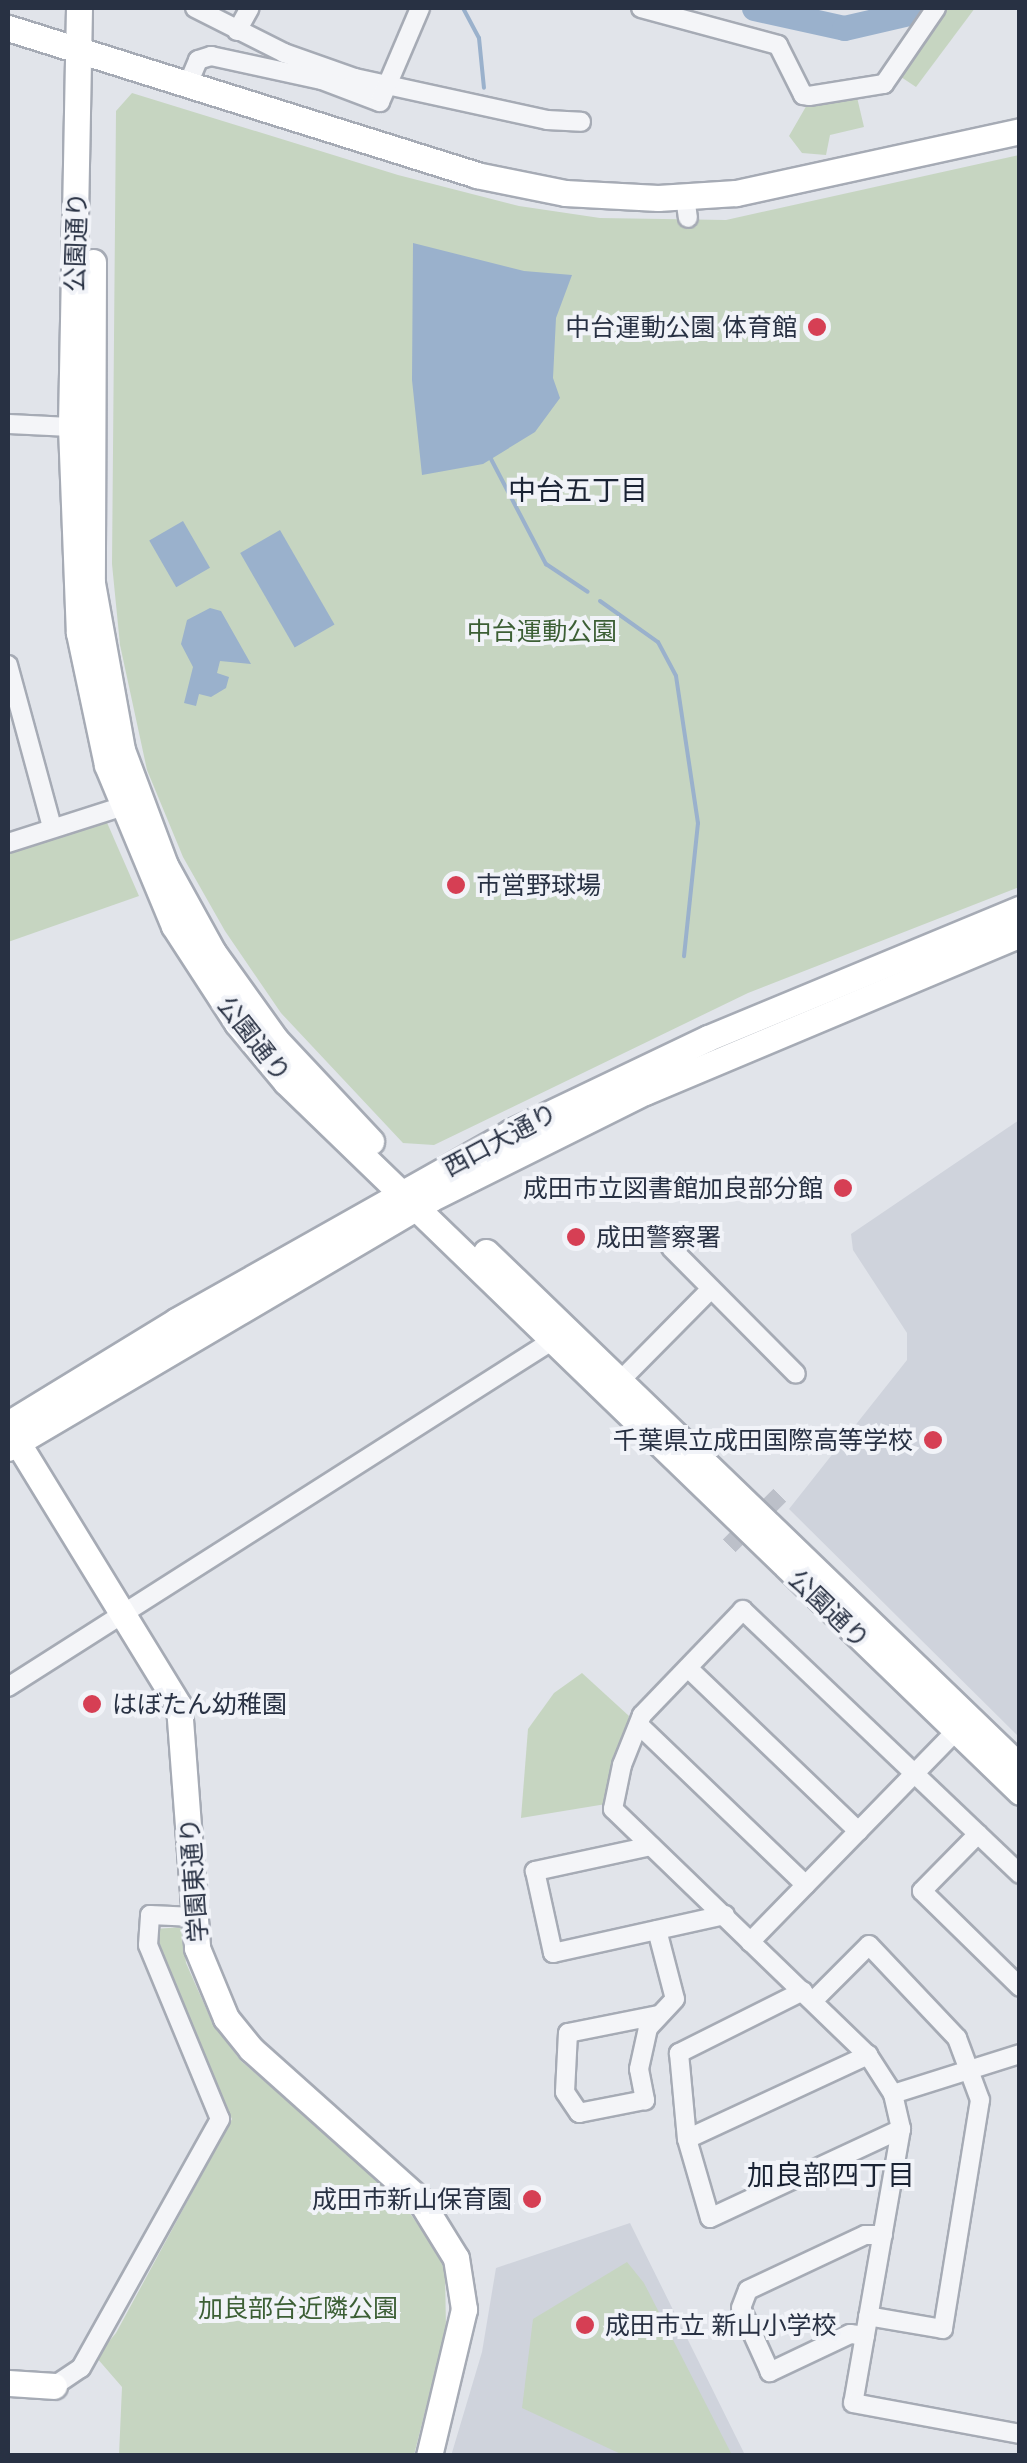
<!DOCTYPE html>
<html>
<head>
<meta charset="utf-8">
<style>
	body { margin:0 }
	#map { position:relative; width:1027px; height:2463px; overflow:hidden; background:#e1e4ea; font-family:Montserrat,"Noto Sans JP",sans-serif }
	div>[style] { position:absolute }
	.built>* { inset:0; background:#cfd3dc }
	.green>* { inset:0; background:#c6d5c1 }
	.water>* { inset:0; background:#9ab1cc; transform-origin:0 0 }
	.stream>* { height:4px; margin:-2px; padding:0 2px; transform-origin:2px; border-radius:2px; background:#9ab1cc }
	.river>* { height:25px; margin:-12.5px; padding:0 12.5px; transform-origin:12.5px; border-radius:12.5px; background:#9ab1cc }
	.street-tunnel>* { height:18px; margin-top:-9px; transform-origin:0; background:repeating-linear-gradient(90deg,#bcc0c9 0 18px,transparent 0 27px) }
	.roads { filter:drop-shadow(2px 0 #a6abb5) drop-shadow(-2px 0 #a6abb5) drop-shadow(0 2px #a6abb5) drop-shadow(0 -2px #a6abb5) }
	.street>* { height:18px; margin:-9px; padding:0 9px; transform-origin:9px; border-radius:9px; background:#f4f5f8 }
	.secondary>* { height:25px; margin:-12.5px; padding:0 12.5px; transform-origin:12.5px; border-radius:12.5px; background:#fff }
	.dots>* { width:28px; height:28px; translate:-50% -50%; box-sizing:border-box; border:5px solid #f1f3f8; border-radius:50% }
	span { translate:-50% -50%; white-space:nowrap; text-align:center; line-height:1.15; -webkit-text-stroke:8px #f1f3f8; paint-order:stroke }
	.street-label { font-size:25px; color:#283143 }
	.poi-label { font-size:25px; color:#283143 }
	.right { translate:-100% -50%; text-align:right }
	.left { translate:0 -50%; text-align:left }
	.park-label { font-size:25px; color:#3c5f35 }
	.neighbourhood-label { font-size:28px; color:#1a2334 }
	.frame { position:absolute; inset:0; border:10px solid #283143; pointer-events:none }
</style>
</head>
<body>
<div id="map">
	<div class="built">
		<div style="clip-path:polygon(1019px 1120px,1019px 1737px,789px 1509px,907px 1360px,907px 1333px,853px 1250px,851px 1234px)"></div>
		<div style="clip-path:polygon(630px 2223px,745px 2455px,451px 2456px,482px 2352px,496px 2268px)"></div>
	</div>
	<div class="green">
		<div style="clip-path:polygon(948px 8px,975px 8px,916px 87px,901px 77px)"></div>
		<div style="clip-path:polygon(132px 93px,398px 175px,519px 206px,600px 218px,726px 220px,1019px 155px,1019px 887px,748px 993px,434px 1145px,403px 1143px,281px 1013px,225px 931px,183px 857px,147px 770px,120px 645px,112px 564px,116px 111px)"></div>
		<div style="clip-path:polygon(856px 93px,864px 127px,830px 135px,826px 155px,802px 153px,789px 136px,808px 103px)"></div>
		<div style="clip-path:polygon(105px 818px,139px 896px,8px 942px,8px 850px)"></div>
		<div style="clip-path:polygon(582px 1673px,629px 1716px,606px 1804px,521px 1818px,528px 1729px,554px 1693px)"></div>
		<div style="clip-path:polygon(182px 1927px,186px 1963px,213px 2024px,241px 2061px,396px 2194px,437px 2251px,445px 2272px,446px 2329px,414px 2455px,119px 2455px,122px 2387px,96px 2357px,116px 2333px,232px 2119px,160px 1969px,155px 1929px)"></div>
		<div style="clip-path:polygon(627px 2262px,644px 2283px,732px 2455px,623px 2455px,522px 2408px,533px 2319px)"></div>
	</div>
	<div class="water">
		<div style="clip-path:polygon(413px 243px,524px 271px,572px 275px,556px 318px,553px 378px,560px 398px,535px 432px,483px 464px,422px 475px,412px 380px)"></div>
		<div style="left:183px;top:521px;width:54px;height:39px;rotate:60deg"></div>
		<div style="left:280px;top:530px;width:109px;height:46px;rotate:60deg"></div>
		<div style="clip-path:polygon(210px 608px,221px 611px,251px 664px,220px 661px,217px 673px,229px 677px,226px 688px,211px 697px,199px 694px,196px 706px,184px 703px,193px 667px,181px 644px,187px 620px)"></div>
	</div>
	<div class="stream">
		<div style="left:463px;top:8px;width:34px;rotate:62deg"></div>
		<div style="left:479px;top:38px;width:50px;rotate:84.3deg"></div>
		<div style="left:491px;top:459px;width:119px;rotate:62.4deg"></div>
		<div style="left:546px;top:564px;width:50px;rotate:33.7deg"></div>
		<div style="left:600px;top:601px;width:71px;rotate:35.3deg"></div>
		<div style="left:658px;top:642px;width:38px;rotate:62deg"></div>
		<div style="left:676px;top:676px;width:149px;rotate:81.5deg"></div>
		<div style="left:698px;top:823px;width:134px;rotate:96deg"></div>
	</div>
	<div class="river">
		<div style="left:754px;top:8px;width:92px;rotate:12.5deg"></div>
		<div style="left:844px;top:28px;width:84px;rotate:-13deg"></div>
	</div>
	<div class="street-tunnel">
		<div style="left:729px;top:1546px;width:72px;rotate:-45deg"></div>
	</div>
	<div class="roads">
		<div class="street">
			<div style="left:195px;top:8px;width:100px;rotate:26.8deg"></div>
			<div style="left:284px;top:53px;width:75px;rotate:19.4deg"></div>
			<div style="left:355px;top:78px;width:197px;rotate:12.3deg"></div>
			<div style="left:547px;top:120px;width:34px;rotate:3deg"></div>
			<div style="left:641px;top:8px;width:142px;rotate:15.1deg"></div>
			<div style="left:778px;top:45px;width:56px;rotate:63.4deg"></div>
			<div style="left:803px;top:95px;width:6px;rotate:9deg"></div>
			<div style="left:809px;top:96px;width:76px;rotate:-9.1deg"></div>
			<div style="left:884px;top:84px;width:92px;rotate:-55.6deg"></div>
			<div style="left:237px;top:31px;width:26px;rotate:-61deg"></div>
			<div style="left:188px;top:84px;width:26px;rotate:-67deg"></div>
			<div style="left:198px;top:60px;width:14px;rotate:-17deg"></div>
			<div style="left:211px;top:56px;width:114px;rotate:12.2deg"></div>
			<div style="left:322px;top:80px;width:62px;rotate:20.8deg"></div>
			<div style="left:380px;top:102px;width:102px;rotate:-66.9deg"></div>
			<div style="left:685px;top:197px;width:21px;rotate:82deg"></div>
			<div style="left:8px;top:424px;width:63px;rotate:2.7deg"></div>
			<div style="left:8px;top:665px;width:168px;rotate:74.8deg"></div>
			<div style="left:8px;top:843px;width:131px;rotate:-17.7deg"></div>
			<div style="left:671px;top:1248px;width:177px;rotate:45.2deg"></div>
			<div style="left:613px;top:1388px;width:139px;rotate:-45.3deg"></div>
			<div style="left:688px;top:1668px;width:236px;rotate:43.8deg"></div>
			<div style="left:8px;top:1687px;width:646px;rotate:-32.48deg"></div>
			<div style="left:639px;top:1725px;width:231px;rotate:43.8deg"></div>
			<div style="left:978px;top:1834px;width:80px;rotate:134.5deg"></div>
			<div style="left:922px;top:1891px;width:137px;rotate:44.4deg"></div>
			<div style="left:651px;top:1846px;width:119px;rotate:167.8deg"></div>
			<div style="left:535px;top:1871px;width:84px;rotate:77.6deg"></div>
			<div style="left:553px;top:1953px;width:176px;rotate:-12.5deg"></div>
			<div style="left:1020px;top:1874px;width:383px;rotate:-136.4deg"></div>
			<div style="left:743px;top:1610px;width:146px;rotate:133.9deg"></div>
			<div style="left:642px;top:1715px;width:54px;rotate:111.8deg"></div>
			<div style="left:622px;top:1765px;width:45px;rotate:101.6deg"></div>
			<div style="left:613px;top:1809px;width:354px;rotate:44deg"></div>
			<div style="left:868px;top:2055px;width:46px;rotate:57.3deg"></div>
			<div style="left:893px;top:2094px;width:36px;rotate:77deg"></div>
			<div style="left:901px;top:2129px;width:278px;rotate:99.9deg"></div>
			<div style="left:853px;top:2403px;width:170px;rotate:10.5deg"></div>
			<div style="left:657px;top:1930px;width:71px;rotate:75.4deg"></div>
			<div style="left:675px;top:1999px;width:40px;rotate:133deg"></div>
			<div style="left:648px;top:2028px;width:42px;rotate:102.4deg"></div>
			<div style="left:639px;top:2069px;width:32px;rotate:79deg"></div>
			<div style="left:645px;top:2100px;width:67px;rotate:168.9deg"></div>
			<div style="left:579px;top:2113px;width:25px;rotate:-124deg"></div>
			<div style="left:565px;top:2092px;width:59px;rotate:-87.1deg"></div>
			<div style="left:568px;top:2033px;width:92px;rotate:-11.3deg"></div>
			<div style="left:750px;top:1942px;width:305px;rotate:-45.7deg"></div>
			<div style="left:803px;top:1991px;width:139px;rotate:153.4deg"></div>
			<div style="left:679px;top:2053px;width:86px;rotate:84.7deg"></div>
			<div style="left:687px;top:2139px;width:82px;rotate:73.8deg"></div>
			<div style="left:710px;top:2218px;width:211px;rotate:-25deg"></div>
			<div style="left:813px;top:2001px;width:79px;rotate:-45deg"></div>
			<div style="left:869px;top:1945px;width:128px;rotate:46.6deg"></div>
			<div style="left:957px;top:2038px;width:66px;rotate:69.6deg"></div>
			<div style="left:980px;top:2100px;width:232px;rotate:99.2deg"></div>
			<div style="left:943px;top:2329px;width:76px;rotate:-170.2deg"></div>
			<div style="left:893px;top:2094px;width:133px;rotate:-17.5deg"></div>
			<div style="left:687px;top:2139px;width:200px;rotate:-24.9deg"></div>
			<div style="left:865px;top:2336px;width:15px;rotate:-172deg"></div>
			<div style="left:850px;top:2334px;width:89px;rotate:154.6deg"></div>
			<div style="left:770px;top:2372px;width:70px;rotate:-114.4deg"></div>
			<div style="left:741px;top:2308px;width:19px;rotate:-69deg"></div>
			<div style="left:748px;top:2290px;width:129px;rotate:-25.2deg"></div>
			<div style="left:865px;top:2235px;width:18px"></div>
			<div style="left:54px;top:2386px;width:32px;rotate:-34deg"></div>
			<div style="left:81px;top:2368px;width:285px;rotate:-60.8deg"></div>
			<div style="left:220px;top:2119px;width:188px;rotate:-112.5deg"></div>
			<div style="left:148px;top:1945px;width:30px;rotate:-86deg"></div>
			<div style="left:150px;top:1915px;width:45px;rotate:2.5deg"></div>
		</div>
		<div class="secondary">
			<div style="left:79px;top:8px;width:419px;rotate:91.1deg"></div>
			<div style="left:71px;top:427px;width:206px;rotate:87.8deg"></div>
			<div style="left:79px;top:633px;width:135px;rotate:78deg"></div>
			<div style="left:107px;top:765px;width:174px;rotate:67.4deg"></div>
			<div style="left:174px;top:926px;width:116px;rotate:57deg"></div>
			<div style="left:237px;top:1023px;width:77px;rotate:50.3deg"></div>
			<div style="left:286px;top:1082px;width:1021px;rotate:44.05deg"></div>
			<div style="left:8px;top:28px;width:491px;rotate:17.4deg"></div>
			<div style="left:476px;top:175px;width:91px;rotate:11.4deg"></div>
			<div style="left:565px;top:193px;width:93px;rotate:3.1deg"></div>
			<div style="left:658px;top:198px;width:78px;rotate:-3.7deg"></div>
			<div style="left:736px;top:193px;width:291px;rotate:-12.3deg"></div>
			<div style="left:93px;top:262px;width:321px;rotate:90.2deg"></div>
			<div style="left:92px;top:583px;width:170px;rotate:79.8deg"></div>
			<div style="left:122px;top:750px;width:123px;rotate:69.5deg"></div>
			<div style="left:165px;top:865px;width:99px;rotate:61.1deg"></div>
			<div style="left:213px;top:952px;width:108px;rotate:54.4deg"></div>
			<div style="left:276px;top:1040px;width:139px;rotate:46.8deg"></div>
			<div style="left:486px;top:1252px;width:742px;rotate:43.96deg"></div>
			<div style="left:8px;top:1424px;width:197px;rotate:-31.5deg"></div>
			<div style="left:176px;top:1321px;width:385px;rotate:-29.4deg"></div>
			<div style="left:511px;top:1132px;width:218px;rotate:-25.5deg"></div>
			<div style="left:708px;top:1038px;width:338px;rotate:-22.5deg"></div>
			<div style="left:8px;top:1427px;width:327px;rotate:58.5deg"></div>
			<div style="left:179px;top:1706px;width:243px;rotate:85.7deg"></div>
			<div style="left:197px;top:1948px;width:76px;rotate:67.5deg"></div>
			<div style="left:226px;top:2018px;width:40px;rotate:51deg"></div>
			<div style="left:251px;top:2049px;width:227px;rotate:41.8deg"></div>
			<div style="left:420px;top:2200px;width:68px;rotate:58.2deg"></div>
			<div style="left:456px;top:2258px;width:52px;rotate:81.1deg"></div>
			<div style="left:464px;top:2309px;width:151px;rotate:103.4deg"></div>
			<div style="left:8px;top:1448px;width:490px;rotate:-30.5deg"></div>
			<div style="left:430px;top:1199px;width:240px;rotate:-26.5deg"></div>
			<div style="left:645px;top:1092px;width:407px;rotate:-22.8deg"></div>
			<div style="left:8px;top:2383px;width:46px;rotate:3.7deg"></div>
		</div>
	</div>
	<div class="dots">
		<div style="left:817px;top:327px;background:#d63f54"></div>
		<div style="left:456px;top:885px;background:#d63f54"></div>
		<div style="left:843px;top:1188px;background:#d63f54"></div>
		<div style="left:576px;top:1237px;background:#d63f54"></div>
		<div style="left:933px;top:1440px;background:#d63f54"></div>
		<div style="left:92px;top:1704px;background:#d63f54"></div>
		<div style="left:532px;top:2199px;background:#d63f54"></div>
		<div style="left:585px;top:2325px;background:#d63f54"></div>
	</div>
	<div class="street-label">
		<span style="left:76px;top:242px;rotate:-88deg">公園通り</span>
		<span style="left:254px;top:1039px;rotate:52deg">公園通り</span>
		<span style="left:500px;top:1140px;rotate:-28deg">西口大通り</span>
		<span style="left:829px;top:1609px;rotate:44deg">公園通り</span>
		<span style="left:194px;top:1880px;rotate:-94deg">学園東通り</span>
	</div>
	<div class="poi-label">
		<span class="right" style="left:797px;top:327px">中台運動公園 体育館</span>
		<span class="left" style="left:476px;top:885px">市営野球場</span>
		<span class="right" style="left:823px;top:1188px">成田市立図書館加良部分館</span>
		<span class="left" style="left:596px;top:1237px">成田警察署</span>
		<span class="right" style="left:913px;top:1440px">千葉県立成田国際高等学校</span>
		<span class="left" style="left:112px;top:1704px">はぼたん幼稚園</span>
		<span class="right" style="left:512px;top:2199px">成田市新山保育園</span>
		<span class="left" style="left:605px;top:2325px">成田市立 新山小学校</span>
	</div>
	<div class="park-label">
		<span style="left:542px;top:631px">中台運動公園</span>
		<span style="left:298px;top:2308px">加良部台近隣公園</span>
	</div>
	<div class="neighbourhood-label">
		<span style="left:578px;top:490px">中台五丁目</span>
		<span style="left:831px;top:2175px">加良部四丁目</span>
	</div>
	<div class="frame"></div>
</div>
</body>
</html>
